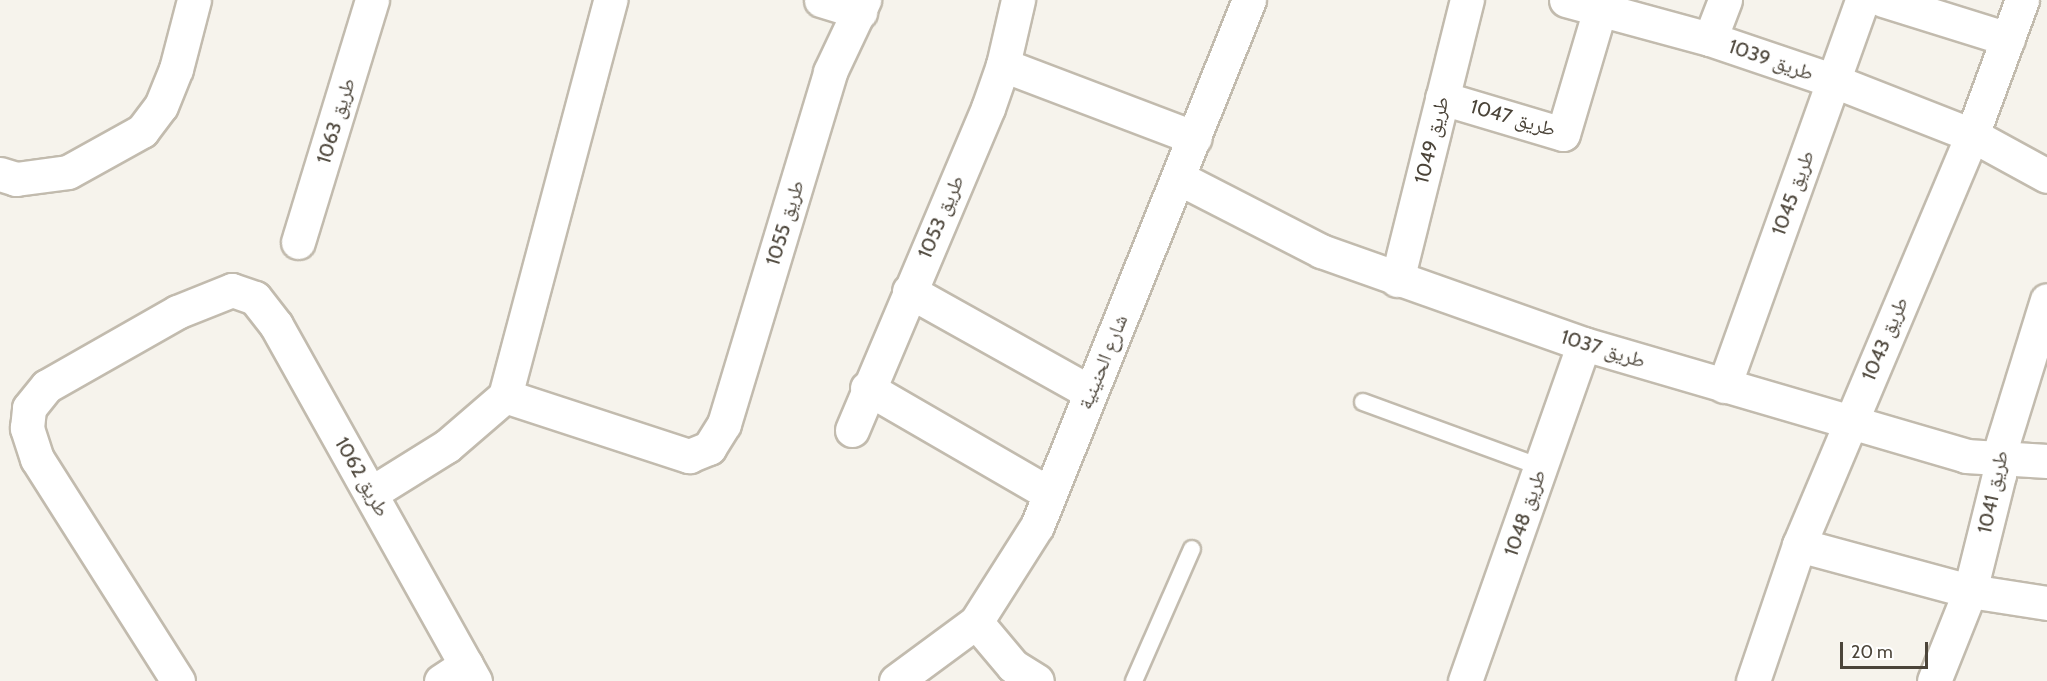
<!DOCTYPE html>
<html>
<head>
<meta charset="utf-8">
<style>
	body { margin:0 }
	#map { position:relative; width:2047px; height:681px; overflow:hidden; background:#f6f3ec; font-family:Cabin,"Noto Naskh Arabic",sans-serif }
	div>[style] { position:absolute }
	.roads { filter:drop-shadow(2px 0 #c2bbae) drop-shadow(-2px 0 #c2bbae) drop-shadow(0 2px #c2bbae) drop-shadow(0 -2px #c2bbae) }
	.lane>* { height:16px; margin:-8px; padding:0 8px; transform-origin:8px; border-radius:8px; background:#fff }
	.street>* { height:33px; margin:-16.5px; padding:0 16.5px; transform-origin:16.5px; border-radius:16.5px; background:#fff }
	span { translate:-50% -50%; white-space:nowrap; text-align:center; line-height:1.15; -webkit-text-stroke:4.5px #fff; paint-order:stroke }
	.street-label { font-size:20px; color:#4b4439 }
	.scale { position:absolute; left:1840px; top:642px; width:88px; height:27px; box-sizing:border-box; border:3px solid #4b4439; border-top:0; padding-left:8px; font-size:18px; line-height:21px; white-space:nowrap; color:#4b4439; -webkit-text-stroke:4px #fff; paint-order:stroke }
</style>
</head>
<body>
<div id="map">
	<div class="roads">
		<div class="lane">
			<div style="left:1363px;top:402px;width:189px;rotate:20.1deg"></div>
			<div style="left:1134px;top:681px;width:144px;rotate:-66.3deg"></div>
		</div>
		<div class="street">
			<div style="left:821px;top:0;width:41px;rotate:17.1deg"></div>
			<div style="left:1566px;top:0;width:149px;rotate:15.2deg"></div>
			<div style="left:1710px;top:39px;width:131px;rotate:18.7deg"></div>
			<div style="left:1834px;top:81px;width:148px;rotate:21.4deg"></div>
			<div style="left:1972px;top:135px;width:85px;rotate:28.7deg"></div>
			<div style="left:1883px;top:0;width:131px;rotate:17.3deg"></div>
			<div style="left:1710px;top:39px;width:42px;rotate:-69deg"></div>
			<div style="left:1003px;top:65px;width:205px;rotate:20.8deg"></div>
			<div style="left:1442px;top:98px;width:126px;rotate:16.6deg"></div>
			<div style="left:1563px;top:134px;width:130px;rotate:-73.5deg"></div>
			<div style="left:0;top:174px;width:17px;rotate:17deg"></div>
			<div style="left:16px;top:179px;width:52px;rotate:-7.7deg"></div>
			<div style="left:68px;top:172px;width:85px;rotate:-29deg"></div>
			<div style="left:142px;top:131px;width:31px;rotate:-53deg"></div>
			<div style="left:161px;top:106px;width:40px;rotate:-68deg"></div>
			<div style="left:176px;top:69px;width:71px;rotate:-75.4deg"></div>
			<div style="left:1179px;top:178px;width:160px;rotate:27.2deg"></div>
			<div style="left:1321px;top:251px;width:279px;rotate:19.5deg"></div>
			<div style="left:1584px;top:344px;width:398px;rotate:16.3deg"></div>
			<div style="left:1966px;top:456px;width:81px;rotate:3.5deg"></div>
			<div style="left:298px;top:242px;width:253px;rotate:-73deg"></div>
			<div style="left:1397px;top:280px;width:289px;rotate:-76deg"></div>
			<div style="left:909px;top:291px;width:207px;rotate:29.2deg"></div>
			<div style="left:1724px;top:386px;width:410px;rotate:-70.3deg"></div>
			<div style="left:867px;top:388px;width:211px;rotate:30.1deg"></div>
			<div style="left:505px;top:396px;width:194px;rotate:18.1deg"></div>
			<div style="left:689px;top:456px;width:22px;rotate:-22deg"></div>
			<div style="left:709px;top:448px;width:28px;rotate:-58deg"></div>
			<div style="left:724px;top:424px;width:368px;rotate:-73.2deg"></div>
			<div style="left:830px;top:72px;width:80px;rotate:-64.7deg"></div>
			<div style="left:852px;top:430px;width:350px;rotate:-67.1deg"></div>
			<div style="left:988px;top:108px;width:46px;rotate:-70.8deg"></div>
			<div style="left:1003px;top:65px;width:67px;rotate:-77deg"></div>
			<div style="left:373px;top:492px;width:87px;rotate:-31.9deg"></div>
			<div style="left:447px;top:446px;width:77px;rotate:-40.8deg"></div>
			<div style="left:505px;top:396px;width:410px;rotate:-75.1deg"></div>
			<div style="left:1799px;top:545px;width:177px;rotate:15.1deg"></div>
			<div style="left:1970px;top:591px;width:78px;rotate:8.9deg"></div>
			<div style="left:976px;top:622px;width:57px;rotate:49.9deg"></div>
			<div style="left:1013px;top:666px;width:28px;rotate:32deg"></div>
			<div style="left:178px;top:681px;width:263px;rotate:-122.4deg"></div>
			<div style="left:37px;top:459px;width:33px;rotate:-108deg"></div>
			<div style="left:27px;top:428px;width:20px;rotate:-84deg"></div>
			<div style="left:29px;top:408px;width:28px;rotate:-51deg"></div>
			<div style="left:47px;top:386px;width:150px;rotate:-29.6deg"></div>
			<div style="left:177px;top:312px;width:59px;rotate:-21.8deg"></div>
			<div style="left:232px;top:290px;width:24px;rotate:19deg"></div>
			<div style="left:255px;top:298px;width:34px;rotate:52deg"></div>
			<div style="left:276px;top:325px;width:408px;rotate:60.8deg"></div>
			<div style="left:441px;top:681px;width:30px;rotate:-33deg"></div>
			<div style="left:896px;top:681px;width:99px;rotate:-36.4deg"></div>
			<div style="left:976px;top:622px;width:114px;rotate:-57.6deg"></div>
			<div style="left:1037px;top:526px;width:567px;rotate:-68.05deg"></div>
			<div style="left:1465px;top:681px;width:357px;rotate:-70.6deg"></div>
			<div style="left:1753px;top:681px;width:144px;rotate:-71.3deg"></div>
			<div style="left:1799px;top:545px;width:445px;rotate:-67.1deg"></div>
			<div style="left:1972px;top:135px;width:144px;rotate:-69.7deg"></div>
			<div style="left:1934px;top:681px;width:97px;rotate:-68.2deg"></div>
			<div style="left:1970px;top:591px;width:120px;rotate:-76deg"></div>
			<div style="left:1999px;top:475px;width:17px;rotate:-93deg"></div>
			<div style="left:1998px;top:458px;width:165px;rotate:-72.8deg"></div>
		</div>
	</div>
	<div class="street-label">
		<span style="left:1771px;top:60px;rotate:19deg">طريق 1039</span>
		<span style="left:1513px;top:118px;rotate:16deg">طريق 1047</span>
		<span style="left:336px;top:121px;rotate:-73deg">طريق 1063</span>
		<span style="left:1432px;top:140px;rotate:-76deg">طريق 1049</span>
		<span style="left:1793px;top:193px;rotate:-70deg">طريق 1045</span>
		<span style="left:941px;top:217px;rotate:-67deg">طريق 1053</span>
		<span style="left:785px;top:223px;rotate:-73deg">طريق 1055</span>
		<span style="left:1885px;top:339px;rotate:-67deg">طريق 1043</span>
		<span style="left:1603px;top:349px;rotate:17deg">طريق 1037</span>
		<span style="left:1103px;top:362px;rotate:-68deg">شارع الحنينية</span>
		<span style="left:362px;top:477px;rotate:60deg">طريق 1062</span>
		<span style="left:1993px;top:492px;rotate:-78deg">طريق 1041</span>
		<span style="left:1525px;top:513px;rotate:-71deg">طريق 1048</span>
	</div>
	<div class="scale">20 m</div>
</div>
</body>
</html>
